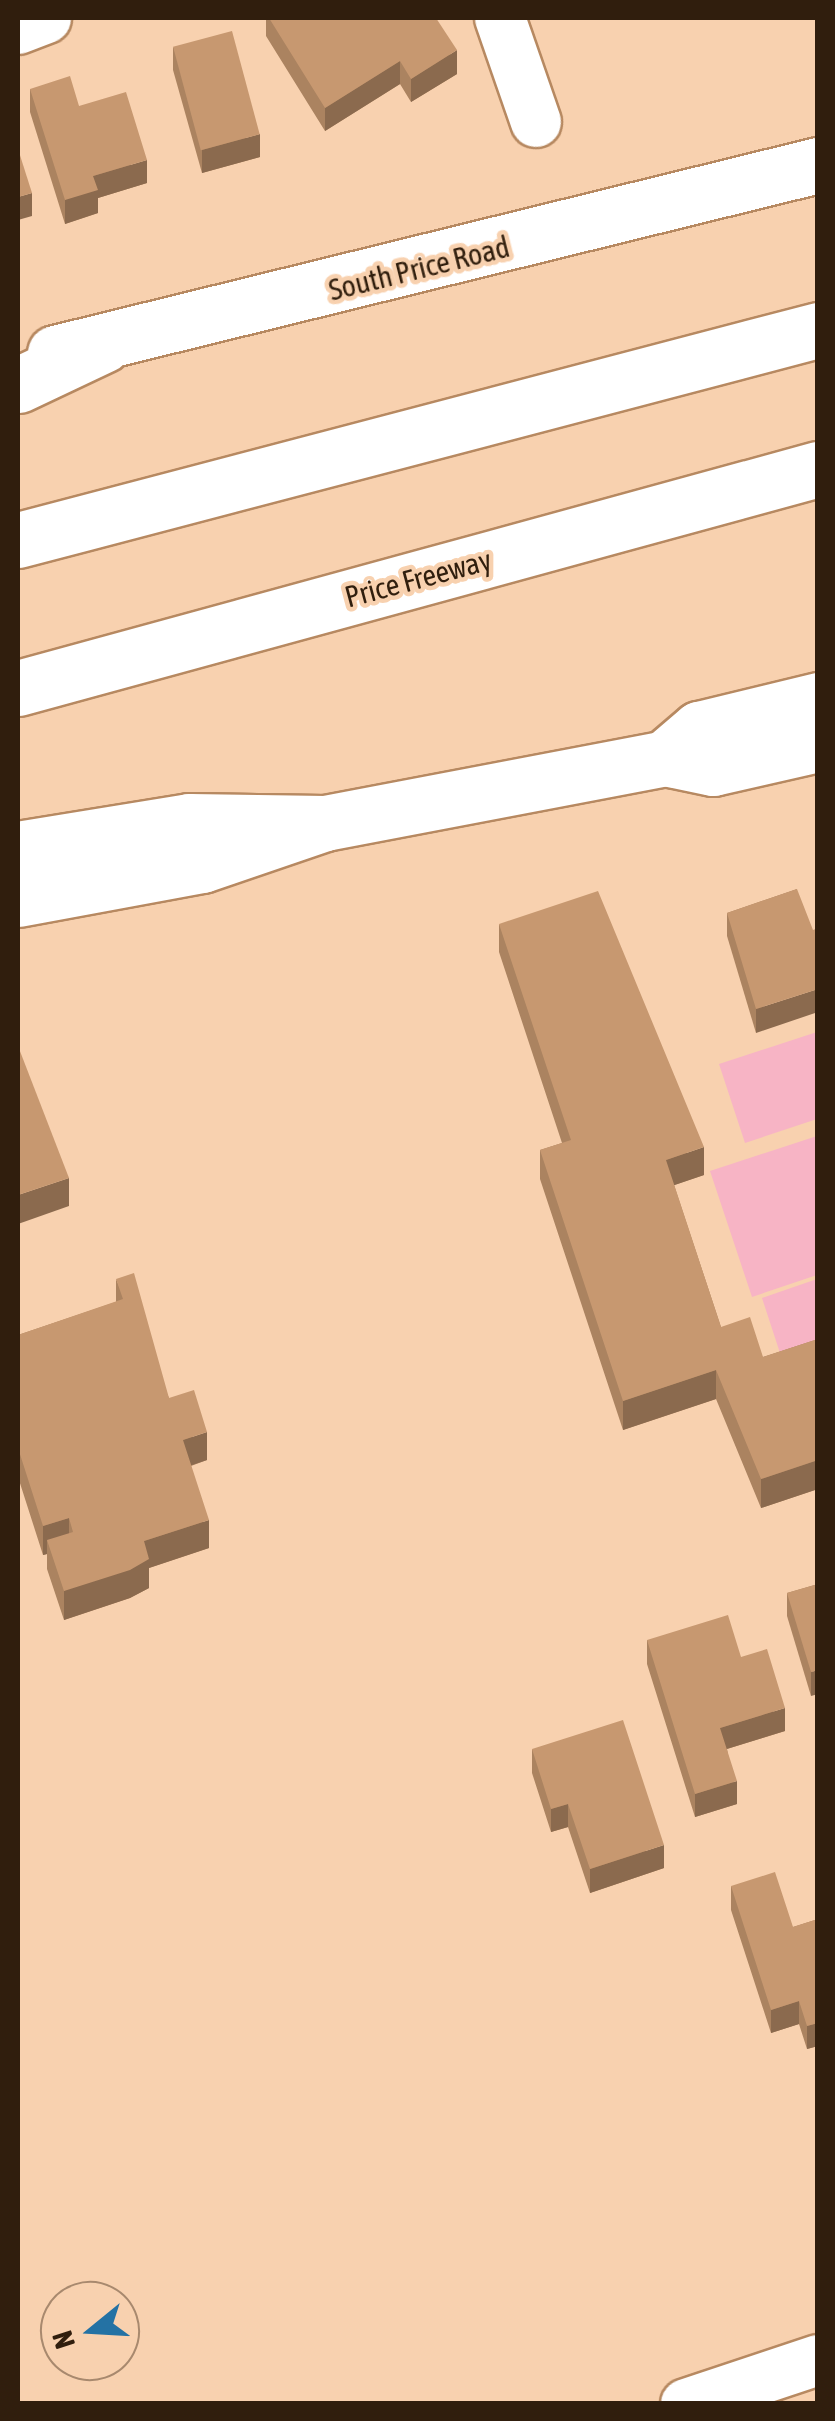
<!DOCTYPE html>
<html>
<head>
<meta charset="utf-8">
<style>
	body { margin:0 }
	#map { position:relative; width:835px; height:2421px; overflow:hidden; background:#f8d1af; font-family:"Asap Condensed",sans-serif }
	div>[style] { position:absolute }
	.green>* { inset:0; background:#f7b4c5 }
	.roads { filter:drop-shadow(2px 0 #b78961) drop-shadow(-2px 0 #b78961) drop-shadow(0 2px #b78961) drop-shadow(0 -2px #b78961) }
	.minor>* { height:50px; margin:-25px; padding:0 25px; transform-origin:25px; border-radius:25px; background:#fff }
	.major>* { height:55px; margin:-27.5px; padding:0 27.5px; transform-origin:27.5px; border-radius:27.5px; background:#fff }
	.highway>* { height:55px; margin:-27.5px; padding:0 27.5px; transform-origin:27.5px; border-radius:27.5px; background:#fff }
	.wall>* { inset:0; background:#ab8360 }
	.shaded-wall>* { inset:0; background:#8b6a4e }
	.building>* { inset:0; background:#c79870; transform-origin:0 0 }
	span { translate:-50% -50%; white-space:nowrap; text-align:center; line-height:1.15; -webkit-text-stroke:9px #f8d1af; paint-order:stroke }
	.street-label { font-size:30px; color:#301e0d }
	.frame { position:absolute; inset:0; border:20px solid #301e0d; pointer-events:none }
	.north { position:absolute; left:40px; top:2281px; width:100px; height:100px; box-sizing:border-box; background:#f8d1af; border:2px solid #a8896e; border-radius:50%; rotate:252deg; font-size:28px; font-weight:700; line-height:40px; text-align:center; color:#301e0d }
	.north::after { content:''; display:block; margin:auto; width:35px; height:45px; background:#2472a4; clip-path:polygon(50% 0,100% 100%,50% 72%,0 100%) }
</style>
</head>
<body>
<div id="map">
	<div class="green">
		<div style="clip-path:polygon(817px 1032px,817px 1119px,745px 1143px,719px 1064px)"></div>
		<div style="clip-path:polygon(817px 1136px,817px 1275px,752px 1297px,710px 1171px)"></div>
		<div style="clip-path:polygon(817px 1279px,817px 1341px,780px 1353px,762px 1298px)"></div>
	</div>
	<div class="roads">
		<div class="minor">
			<div style="left:500px;top:18px;width:110px;rotate:70.9deg"></div>
			<div style="left:18px;top:29px;width:30px;rotate:-21deg"></div>
			<div style="left:686px;top:2404px;width:139px;rotate:-18.4deg"></div>
		</div>
		<div class="major">
			<div style="left:55px;top:353px;width:786px;rotate:-13.84deg"></div>
			<div style="left:665px;top:758px;width:45px;rotate:-40.5deg"></div>
			<div style="left:699px;top:729px;width:122px;rotate:-13.7deg"></div>
			<div style="left:18px;top:899px;width:187px;rotate:-10.5deg"></div>
			<div style="left:202px;top:865px;width:130px;rotate:-18.9deg"></div>
			<div style="left:325px;top:823px;width:346px;rotate:-10.8deg"></div>
			<div style="left:665px;top:758px;width:49px;rotate:11.8deg"></div>
			<div style="left:713px;top:768px;width:108px;rotate:-12.9deg"></div>
		</div>
		<div class="highway">
			<div style="left:18px;top:385px;width:94px;rotate:-25.2deg"></div>
			<div style="left:18px;top:540px;width:827px;rotate:-14.71deg"></div>
			<div style="left:18px;top:688px;width:829px;rotate:-15.31deg"></div>
			<div style="left:18px;top:849px;width:173px;rotate:-9.3deg"></div>
			<div style="left:189px;top:821px;width:136px;rotate:0.8deg"></div>
		</div>
	</div>
	<div class="wall">
		<div style="clip-path:polygon(266px 18px,436px 18px,457px 74px,411px 102px,400px 84px,325px 131px,266px 36px)"></div>
		<div style="clip-path:polygon(173px 47px,260px 157px,202px 173px,173px 70px)"></div>
		<div style="clip-path:polygon(30px 89px,79px 106px,147px 183px,98px 198px,98px 213px,65px 224px,30px 112px)"></div>
		<div style="clip-path:polygon(797px 889px,756px 1033px,727px 936px,727px 913px)"></div>
		<div style="clip-path:polygon(499px 924px,704px 1175px,674px 1185px,721px 1327px,763px 1357px,818px 1339px,818px 1489px,761px 1508px,716px 1399px,623px 1430px,540px 1179px,540px 1150px,562px 1143px,499px 952px)"></div>
		<div style="clip-path:polygon(116px 1279px,169px 1398px,207px 1460px,191px 1466px,209px 1548px,149px 1568px,149px 1588px,130px 1598px,64px 1620px,47px 1569px,47px 1554px,43px 1555px,18px 1477px,18px 1335px,116px 1302px)"></div>
		<div style="clip-path:polygon(818px 1584px,811px 1696px,787px 1616px,787px 1593px)"></div>
		<div style="clip-path:polygon(647px 1640px,741px 1657px,785px 1731px,727px 1749px,737px 1804px,695px 1817px,647px 1664px)"></div>
		<div style="clip-path:polygon(532px 1749px,664px 1868px,590px 1893px,568px 1827px,551px 1832px,532px 1773px)"></div>
		<div style="clip-path:polygon(731px 1886px,793px 1927px,818px 1919px,818px 2046px,807px 2049px,799px 2024px,771px 2033px,731px 1910px)"></div>
	</div>
	<div class="shaded-wall">
		<div style="clip-path:polygon(457px 50px,457px 74px,411px 102px,411px 79px)"></div>
		<div style="clip-path:polygon(400px 61px,400px 84px,325px 131px,325px 108px)"></div>
		<div style="clip-path:polygon(260px 134px,260px 157px,202px 173px,202px 150px)"></div>
		<div style="clip-path:polygon(147px 160px,147px 183px,98px 198px,98px 213px,65px 224px,65px 200px,93px 176px)"></div>
		<div style="clip-path:polygon(32px 193px,32px 216px,18px 220px,18px 197px)"></div>
		<div style="clip-path:polygon(818px 989px,818px 1012px,756px 1033px,756px 1009px)"></div>
		<div style="clip-path:polygon(704px 1147px,704px 1175px,666px 1188px,666px 1160px)"></div>
		<div style="clip-path:polygon(69px 1178px,69px 1206px,18px 1224px,18px 1195px)"></div>
		<div style="clip-path:polygon(716px 1370px,716px 1399px,623px 1430px,623px 1401px)"></div>
		<div style="clip-path:polygon(207px 1432px,207px 1460px,183px 1468px,183px 1440px)"></div>
		<div style="clip-path:polygon(818px 1460px,818px 1489px,761px 1508px,761px 1479px)"></div>
		<div style="clip-path:polygon(69px 1518px,69px 1547px,47px 1540px,47px 1554px,43px 1555px,43px 1526px)"></div>
		<div style="clip-path:polygon(209px 1520px,209px 1548px,149px 1568px,149px 1588px,130px 1598px,64px 1620px,64px 1591px,144px 1541px)"></div>
		<div style="clip-path:polygon(818px 1670px,818px 1694px,811px 1696px,811px 1672px)"></div>
		<div style="clip-path:polygon(785px 1708px,785px 1731px,720px 1751px,720px 1728px)"></div>
		<div style="clip-path:polygon(737px 1781px,737px 1804px,695px 1817px,695px 1794px)"></div>
		<div style="clip-path:polygon(568px 1804px,568px 1827px,551px 1832px,551px 1809px)"></div>
		<div style="clip-path:polygon(664px 1845px,664px 1868px,590px 1893px,590px 1869px)"></div>
		<div style="clip-path:polygon(799px 2001px,799px 2024px,771px 2033px,771px 2010px)"></div>
		<div style="clip-path:polygon(818px 2023px,818px 2046px,807px 2049px,807px 2026px)"></div>
	</div>
	<div class="building">
		<div style="clip-path:polygon(269px 18px,436px 18px,457px 50px,411px 79px,400px 61px,325px 108px)"></div>
		<div style="left:232px;top:31px;width:107px;height:61px;rotate:75deg"></div>
		<div style="clip-path:polygon(70px 76px,79px 106px,126px 92px,147px 160px,93px 176px,98px 190px,65px 200px,30px 89px)"></div>
		<div style="clip-path:polygon(18px 149px,32px 193px,18px 197px)"></div>
		<div style="clip-path:polygon(797px 889px,813px 930px,818px 928px,818px 989px,756px 1009px,727px 913px)"></div>
		<div style="clip-path:polygon(598px 891px,704px 1147px,666px 1160px,721px 1327px,750px 1317px,763px 1357px,818px 1339px,818px 1460px,761px 1479px,716px 1370px,623px 1401px,540px 1150px,571px 1140px,499px 924px)"></div>
		<div style="clip-path:polygon(18px 1046px,69px 1178px,18px 1195px)"></div>
		<div style="clip-path:polygon(134px 1273px,169px 1398px,194px 1390px,207px 1432px,183px 1440px,209px 1520px,144px 1541px,149px 1559px,130px 1570px,64px 1591px,47px 1540px,73px 1532px,69px 1518px,43px 1526px,18px 1448px,18px 1335px,123px 1299px,116px 1279px)"></div>
		<div style="clip-path:polygon(818px 1584px,818px 1670px,811px 1672px,787px 1593px)"></div>
		<div style="clip-path:polygon(728px 1615px,741px 1657px,767px 1649px,785px 1708px,720px 1728px,737px 1781px,695px 1794px,647px 1640px)"></div>
		<div style="clip-path:polygon(623px 1720px,664px 1845px,590px 1869px,568px 1804px,551px 1809px,532px 1749px)"></div>
		<div style="clip-path:polygon(775px 1872px,793px 1927px,818px 1919px,818px 2023px,807px 2026px,799px 2001px,771px 2010px,731px 1886px)"></div>
	</div>
	<div class="street-label">
		<span style="left:419px;top:268px;rotate:-14deg">South Price Road</span>
		<span style="left:418px;top:578px;rotate:-15deg">Price Freeway</span>
	</div>
	<div class="frame"></div>
	<div class="north">N</div>
</div>
</body>
</html>
